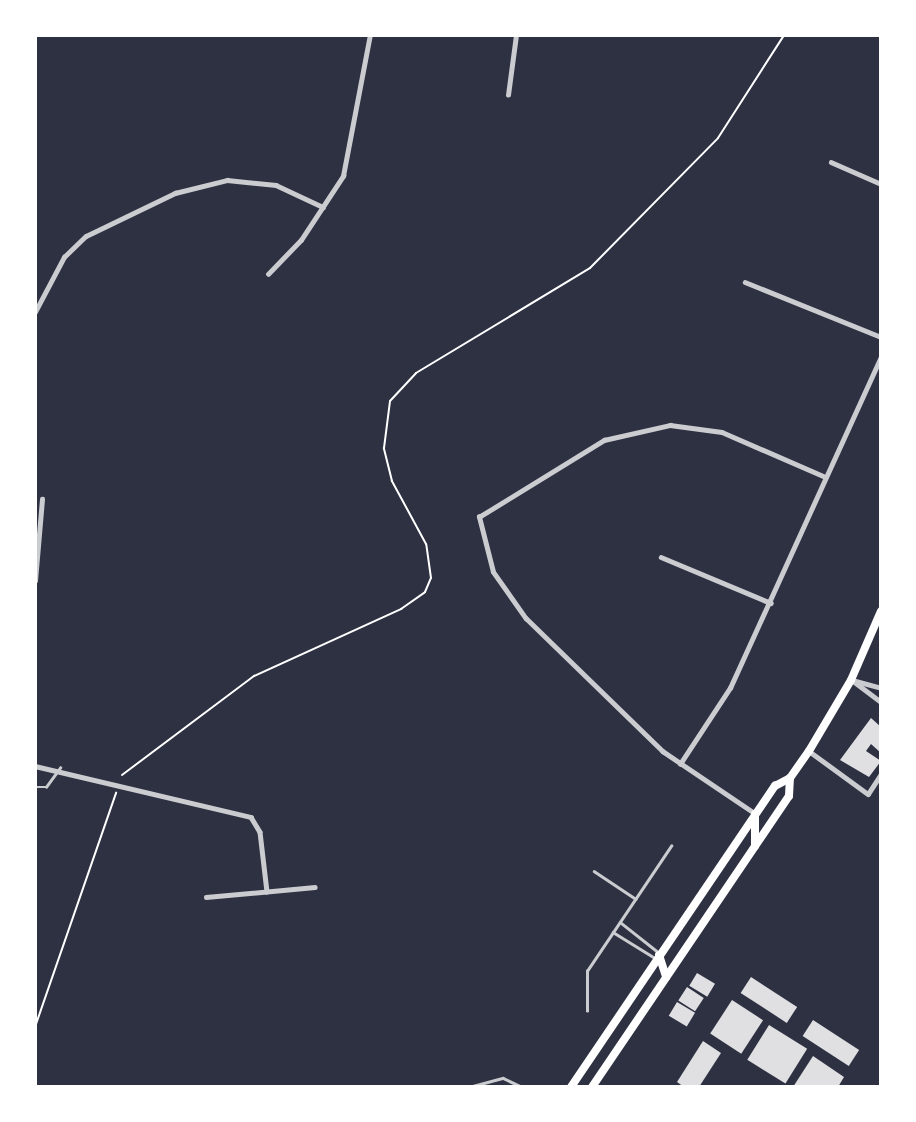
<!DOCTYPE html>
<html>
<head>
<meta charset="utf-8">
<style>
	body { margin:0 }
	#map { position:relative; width:916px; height:1122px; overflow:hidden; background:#2d3142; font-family:"DM Sans",sans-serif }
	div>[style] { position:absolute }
	.building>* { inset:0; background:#e0e0e3; transform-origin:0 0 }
	.path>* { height:2px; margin:-1px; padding:0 1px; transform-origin:1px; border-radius:1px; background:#fff }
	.service>* { height:2.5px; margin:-1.25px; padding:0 1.25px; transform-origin:1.25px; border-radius:1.25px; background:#caccd0 }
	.minor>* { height:4.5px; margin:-2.25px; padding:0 2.25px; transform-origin:2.25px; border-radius:2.25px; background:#caccd0 }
	.primary>* { height:8px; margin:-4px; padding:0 4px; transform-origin:4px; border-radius:4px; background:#fff }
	span { translate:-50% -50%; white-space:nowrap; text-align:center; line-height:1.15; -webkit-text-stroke:7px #fff; paint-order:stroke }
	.frame { position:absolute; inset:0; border:37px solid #fff; pointer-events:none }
</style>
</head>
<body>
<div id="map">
	<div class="building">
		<div style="clip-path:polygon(871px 718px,881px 727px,881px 753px,871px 744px,866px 751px,881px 761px,869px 777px,840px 760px)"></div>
		<div style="left:697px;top:973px;width:21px;height:15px;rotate:31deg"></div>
		<div style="left:751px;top:977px;width:55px;height:19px;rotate:33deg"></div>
		<div style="left:687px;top:987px;width:20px;height:16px;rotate:33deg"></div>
		<div style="left:732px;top:1000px;width:37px;height:40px;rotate:33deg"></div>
		<div style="left:677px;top:1002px;width:21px;height:16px;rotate:31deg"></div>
		<div style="left:813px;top:1020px;width:55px;height:19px;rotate:33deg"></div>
		<div style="left:769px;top:1025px;width:45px;height:41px;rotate:32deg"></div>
		<div style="clip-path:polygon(703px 1041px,721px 1053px,699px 1087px,684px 1087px,677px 1082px)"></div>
		<div style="clip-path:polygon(813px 1056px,844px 1077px,838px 1087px,793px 1087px)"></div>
	</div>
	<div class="path">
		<div style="left:122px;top:775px;width:165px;rotate:-36.9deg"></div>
		<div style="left:254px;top:676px;width:162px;rotate:-24.5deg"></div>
		<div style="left:401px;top:609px;width:29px;rotate:-35deg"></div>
		<div style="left:425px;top:592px;width:15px;rotate:-67deg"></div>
		<div style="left:431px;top:578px;width:34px;rotate:-98deg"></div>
		<div style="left:426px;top:544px;width:72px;rotate:-118.4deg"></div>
		<div style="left:392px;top:481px;width:34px;rotate:-104deg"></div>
		<div style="left:384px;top:448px;width:47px;rotate:-82.7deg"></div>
		<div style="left:390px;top:401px;width:38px;rotate:-47deg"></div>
		<div style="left:416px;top:373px;width:203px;rotate:-31.1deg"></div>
		<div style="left:590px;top:268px;width:182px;rotate:-45.4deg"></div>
		<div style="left:718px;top:138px;width:122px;rotate:-57.3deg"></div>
		<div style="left:35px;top:1027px;width:248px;rotate:-70.9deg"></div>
	</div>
	<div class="service">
		<div style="left:35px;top:787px;width:11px"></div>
		<div style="left:46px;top:787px;width:24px;rotate:-54deg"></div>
		<div style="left:594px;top:871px;width:50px;rotate:33.7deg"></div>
		<div style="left:620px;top:922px;width:48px;rotate:38.3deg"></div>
		<div style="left:613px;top:932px;width:49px;rotate:31.8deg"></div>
		<div style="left:587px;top:1011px;width:40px;rotate:-90deg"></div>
		<div style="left:587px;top:971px;width:151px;rotate:-56.1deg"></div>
		<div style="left:469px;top:1087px;width:35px;rotate:-15deg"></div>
		<div style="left:503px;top:1078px;width:21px;rotate:25deg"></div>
	</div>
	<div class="minor">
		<div style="left:508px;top:95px;width:61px;rotate:-82.4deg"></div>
		<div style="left:831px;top:162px;width:55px;rotate:23.7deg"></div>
		<div style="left:268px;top:274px;width:47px;rotate:-45.9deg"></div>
		<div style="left:301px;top:240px;width:77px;rotate:-56.7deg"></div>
		<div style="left:343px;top:176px;width:144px;rotate:-79.2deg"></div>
		<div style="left:745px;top:282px;width:147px;rotate:22deg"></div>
		<div style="left:35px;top:312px;width:62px;rotate:-62.2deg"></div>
		<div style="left:64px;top:257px;width:30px;rotate:-44deg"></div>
		<div style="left:86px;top:236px;width:99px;rotate:-25.8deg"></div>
		<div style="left:175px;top:193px;width:54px;rotate:-14deg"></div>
		<div style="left:227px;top:180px;width:49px;rotate:5.8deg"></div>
		<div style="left:276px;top:185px;width:52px;rotate:25.1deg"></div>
		<div style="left:661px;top:557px;width:119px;rotate:22.7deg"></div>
		<div style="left:35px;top:581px;width:82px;rotate:-85.1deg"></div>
		<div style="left:852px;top:680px;width:36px;rotate:37deg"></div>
		<div style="left:852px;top:680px;width:30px;rotate:15deg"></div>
		<div style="left:809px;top:751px;width:73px;rotate:36.1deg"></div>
		<div style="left:868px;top:794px;width:24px;rotate:-57deg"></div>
		<div style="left:680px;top:764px;width:91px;rotate:-56.7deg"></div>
		<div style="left:730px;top:688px;width:364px;rotate:-65.5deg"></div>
		<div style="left:35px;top:766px;width:222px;rotate:13.3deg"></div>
		<div style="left:251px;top:817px;width:17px;rotate:59deg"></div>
		<div style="left:260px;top:832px;width:60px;rotate:83.3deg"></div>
		<div style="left:755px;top:814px;width:111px;rotate:-146deg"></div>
		<div style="left:663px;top:752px;width:191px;rotate:-135.8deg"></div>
		<div style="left:526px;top:619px;width:57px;rotate:-125.1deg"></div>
		<div style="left:493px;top:572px;width:57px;rotate:-104.3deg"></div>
		<div style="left:479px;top:517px;width:147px;rotate:-31.6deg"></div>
		<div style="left:604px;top:440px;width:68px;rotate:-12.8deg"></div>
		<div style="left:670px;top:425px;width:52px;rotate:7.7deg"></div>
		<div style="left:722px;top:432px;width:110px;rotate:23.5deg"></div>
		<div style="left:206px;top:897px;width:109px;rotate:-5.2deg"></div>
	</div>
	<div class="primary">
		<div style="left:755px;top:846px;width:32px;rotate:-90deg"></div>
		<div style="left:659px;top:955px;width:23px;rotate:72deg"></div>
		<div style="left:571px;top:1087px;width:364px;rotate:-55.9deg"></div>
		<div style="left:775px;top:786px;width:17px;rotate:-28deg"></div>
		<div style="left:790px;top:778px;width:33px;rotate:-55deg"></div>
		<div style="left:809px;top:751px;width:82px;rotate:-59.4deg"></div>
		<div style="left:851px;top:680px;width:75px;rotate:-66.5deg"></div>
		<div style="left:592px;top:1087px;width:351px;rotate:-55.9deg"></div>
		<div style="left:789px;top:796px;width:18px;rotate:-87deg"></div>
	</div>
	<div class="frame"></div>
</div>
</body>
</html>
